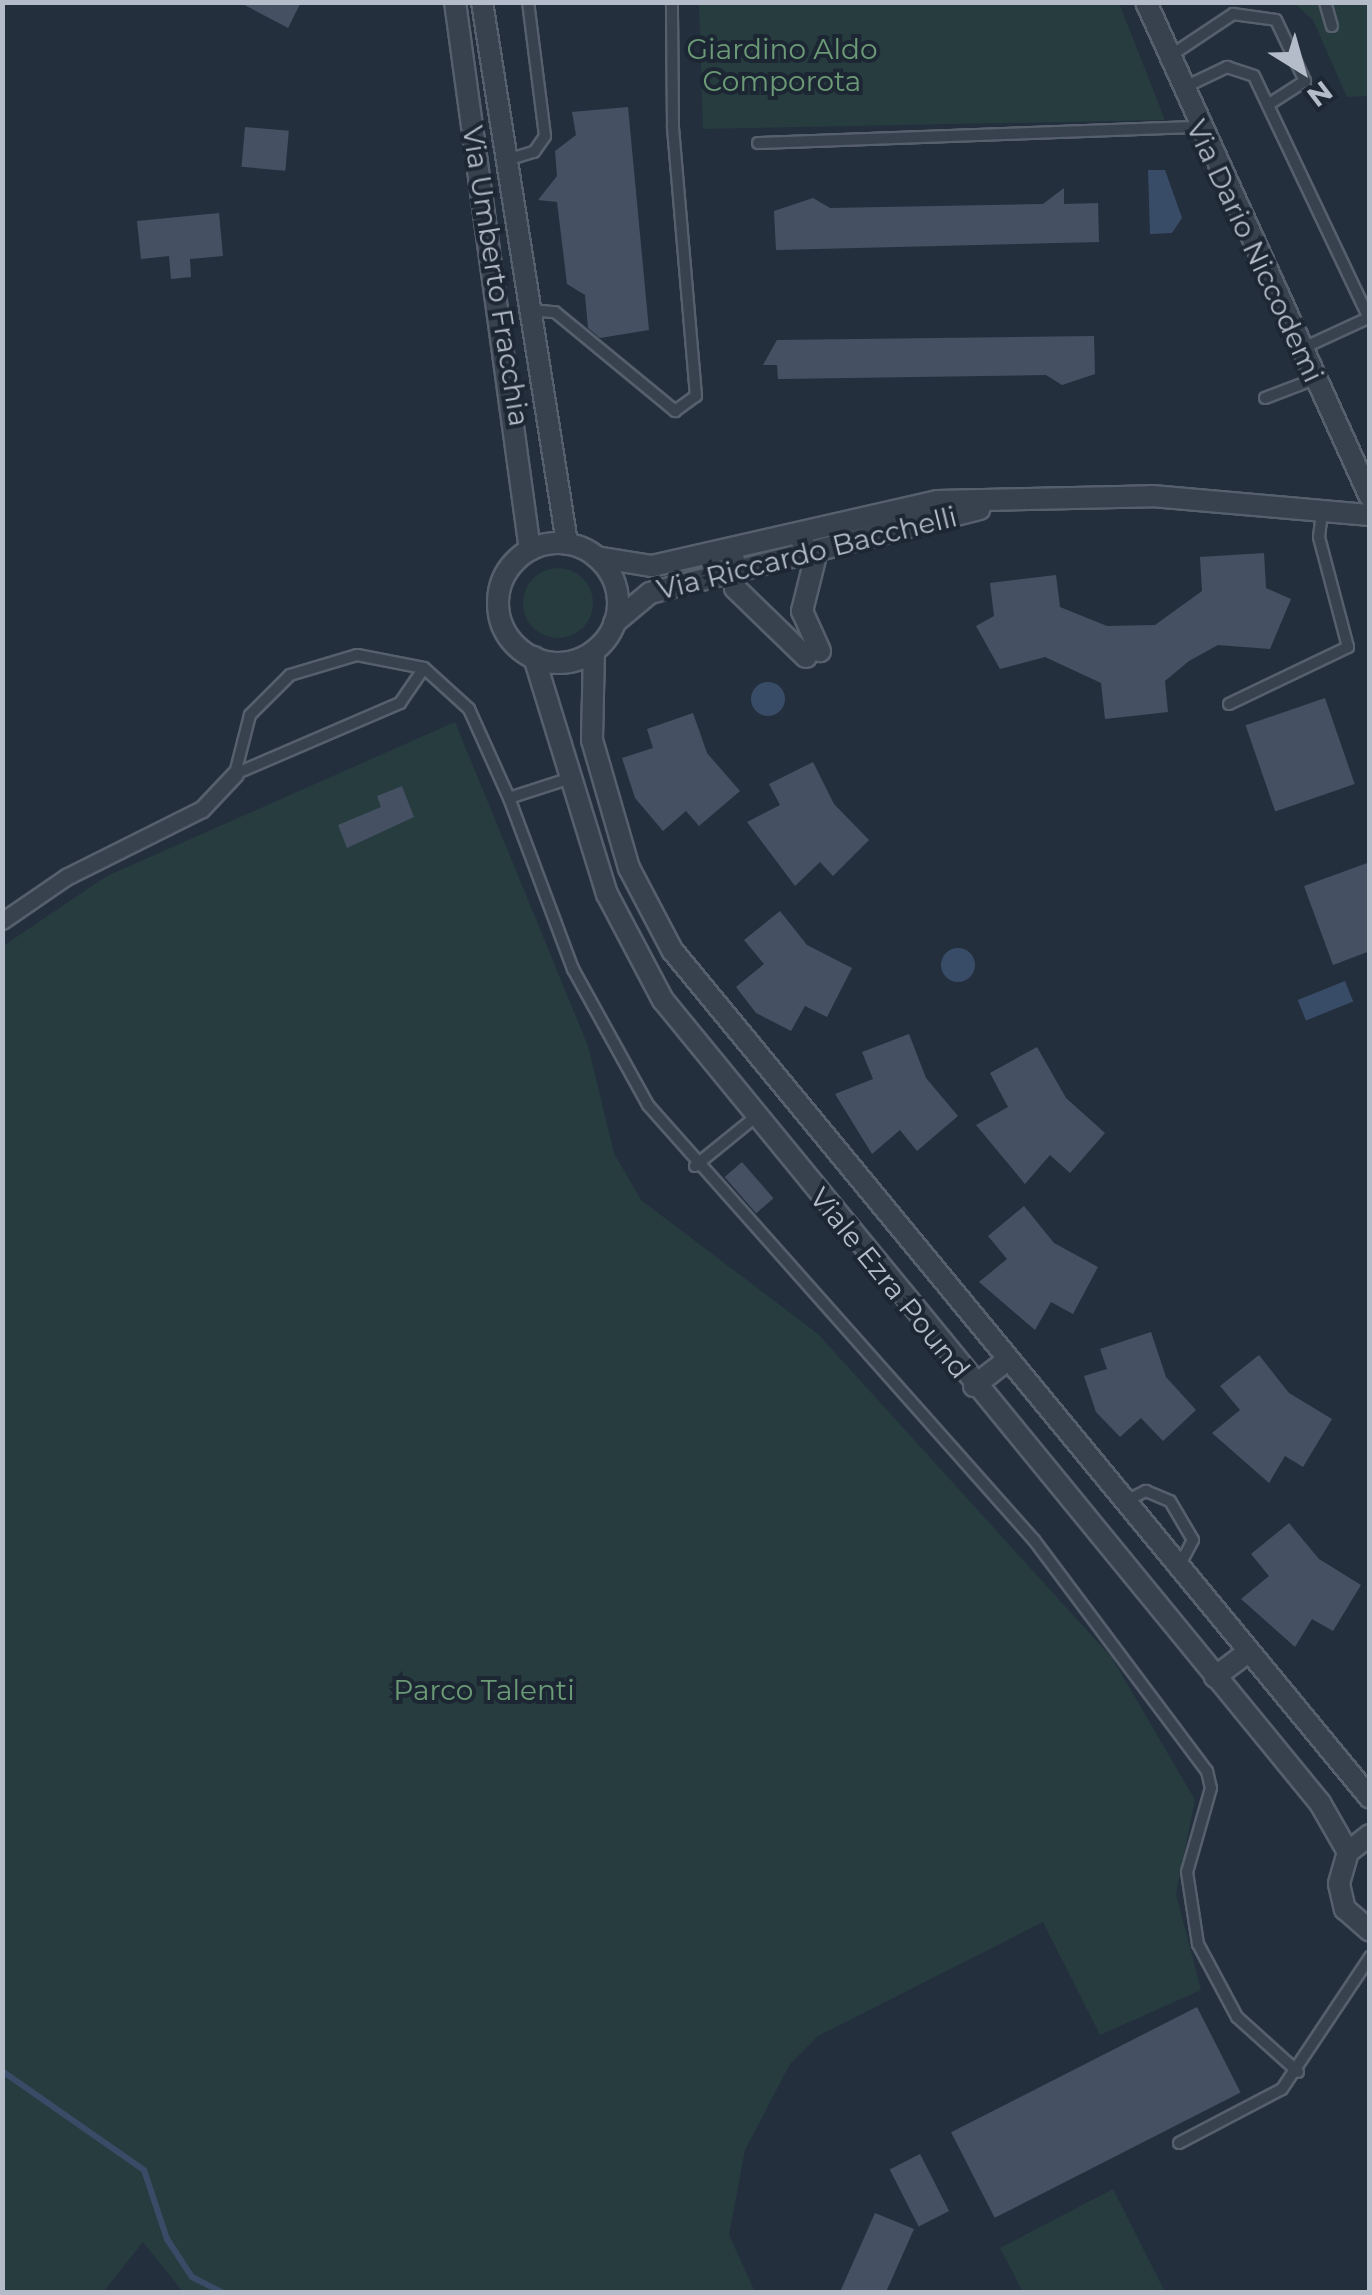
<!DOCTYPE html>
<html>
<head>
<meta charset="utf-8">
<style>
	body { margin:0 }
	#map { position:relative; width:1372px; height:2295px; overflow:hidden; background:#242f3e; font-family:Montserrat,sans-serif }
	div>[style] { position:absolute }
	.green>* { inset:0; background:#263c3f }
	.round { border-radius:50% }
	.water>* { inset:0; background:#394c67; transform-origin:0 0 }
	.stream>* { height:6px; margin:-3px; padding:0 3px; transform-origin:3px; border-radius:3px; background:#394c67 }
	.building>* { inset:0; background:#455162; transform-origin:0 0 }
	.roads { filter:drop-shadow(2px 0 #565f6c) drop-shadow(-2px 0 #565f6c) drop-shadow(0 2px #565f6c) drop-shadow(0 -2px #565f6c) }
	.service>* { height:10px; margin:-5px; padding:0 5px; transform-origin:5px; border-radius:5px; background:#38414e }
	.pedestrian>* { height:15px; margin:-7.5px; padding:0 7.5px; transform-origin:7.5px; border-radius:7.5px; background:#38414e }
	.minor>* { height:20px; margin:-10px; padding:0 10px; transform-origin:10px; border-radius:10px; background:#38414e }
	.minor>.ring { margin:-10px; padding:0; box-sizing:content-box; background:none; border:20px solid #38414e; border-radius:50% }
	span { translate:-50% -50%; white-space:nowrap; text-align:center; line-height:1.15; -webkit-text-stroke:8px #1d2633; paint-order:stroke }
	.park-label { font-size:28px; color:#6b9a76 }
	.street-label { font-size:28px; color:#b4bcc9 }
	.frame { position:absolute; inset:0; border:5px solid #b4bcc9; pointer-events:none }
	.north { position:absolute; left:1252px; top:20px; width:100px; height:100px; -webkit-text-stroke:8px #1d2633; paint-order:stroke; rotate:143deg; font-size:28px; font-weight:700; line-height:40px; text-align:center; color:#b4bcc9 }
	.north::after { content:''; display:block; margin:auto; width:35px; height:45px; background:#b4bcc9; clip-path:polygon(50% 0,100% 100%,50% 72%,0 100%) }
</style>
</head>
<body>
<div id="map">
	<div class="green">
		<div style="clip-path:polygon(699px 3px,1119px 3px,1165px 120px,703px 129px)"></div>
		<div style="clip-path:polygon(1294px 3px,1369px 3px,1369px 96px,1347px 97px,1313px 20px)"></div>
		<div class="round" style="left:523px;top:568px;width:70px;height:70px"></div>
		<div style="clip-path:polygon(455px 722px,588px 1046px,614px 1153px,641px 1200px,818px 1334px,1112px 1658px,1195px 1800px,1176px 1894px,1201px 1990px,1100px 2035px,1043px 1922px,818px 2036px,790px 2064px,745px 2150px,729px 2235px,755px 2292px,183px 2292px,143px 2242px,103px 2292px,3px 2292px,3px 946px,107px 876px)"></div>
		<div style="clip-path:polygon(1113px 2189px,1165px 2292px,1023px 2292px,1000px 2248px)"></div>
	</div>
	<div class="water">
		<div style="clip-path:polygon(1148px 170px,1165px 170px,1182px 218px,1172px 233px,1150px 234px)"></div>
		<div class="round" style="left:751px;top:682px;width:34px;height:34px"></div>
		<div class="round" style="left:941px;top:948px;width:34px;height:34px"></div>
		<div style="left:1345px;top:981px;width:22px;height:51px;rotate:68deg"></div>
	</div>
	<div class="stream">
		<div style="left:2px;top:2071px;width:173px;rotate:34.9deg"></div>
		<div style="left:144px;top:2170px;width:73px;rotate:71.6deg"></div>
		<div style="left:167px;top:2239px;width:45px;rotate:56.7deg"></div>
		<div style="left:192px;top:2277px;width:33px;rotate:27deg"></div>
	</div>
	<div class="building">
		<div style="clip-path:polygon(239px 2px,301px 2px,288px 28px)"></div>
		<div style="clip-path:polygon(628px 107px,649px 330px,600px 338px,588px 328px,585px 295px,567px 284px,557px 202px,538px 200px,557px 176px,555px 151px,576px 135px,572px 112px)"></div>
		<div style="left:245px;top:127px;width:44px;height:40px;rotate:5deg"></div>
		<div style="clip-path:polygon(1064px 188px,1064px 204px,1098px 203px,1099px 242px,776px 250px,774px 211px,813px 198px,830px 208px,1043px 204px)"></div>
		<div style="clip-path:polygon(219px 213px,223px 256px,190px 259px,191px 277px,171px 279px,169px 256px,141px 259px,137px 221px)"></div>
		<div style="clip-path:polygon(1094px 336px,1095px 374px,1062px 385px,1046px 375px,778px 379px,777px 365px,763px 365px,777px 340px)"></div>
		<div style="clip-path:polygon(1264px 553px,1266px 588px,1291px 599px,1270px 649px,1218px 645px,1189px 661px,1165px 681px,1168px 712px,1105px 719px,1101px 683px,1045px 657px,1000px 669px,976px 626px,994px 616px,990px 583px,1056px 575px,1060px 607px,1107px 626px,1155px 625px,1202px 591px,1200px 557px)"></div>
		<div style="left:1325px;top:698px;width:91px;height:84px;rotate:71deg"></div>
		<div style="clip-path:polygon(693px 713px,707px 753px,740px 791px,699px 826px,686px 811px,663px 831px,635px 798px,622px 758px,653px 748px,647px 729px)"></div>
		<div style="clip-path:polygon(813px 762px,834px 804px,869px 840px,833px 876px,820px 862px,795px 886px,747px 822px,780px 805px,769px 784px)"></div>
		<div style="clip-path:polygon(402px 786px,414px 817px,347px 848px,338px 825px,381px 807px,377px 796px)"></div>
		<div style="clip-path:polygon(1370px 862px,1370px 951px,1333px 965px,1304px 886px)"></div>
		<div style="clip-path:polygon(780px 911px,807px 945px,852px 968px,827px 1017px,805px 1006px,791px 1031px,756px 1013px,736px 987px,764px 964px,744px 940px)"></div>
		<div style="clip-path:polygon(909px 1034px,926px 1078px,958px 1116px,917px 1151px,900px 1130px,872px 1154px,835px 1094px,873px 1079px,862px 1052px)"></div>
		<div style="clip-path:polygon(1037px 1047px,1066px 1098px,1105px 1133px,1070px 1173px,1050px 1155px,1025px 1184px,976px 1125px,1008px 1107px,990px 1073px)"></div>
		<div style="left:742px;top:1162px;width:48px;height:23px;rotate:49deg"></div>
		<div style="clip-path:polygon(1024px 1206px,1054px 1243px,1098px 1267px,1073px 1314px,1051px 1302px,1035px 1330px,979px 1282px,1007px 1259px,988px 1236px)"></div>
		<div style="clip-path:polygon(1151px 1332px,1166px 1377px,1196px 1410px,1163px 1441px,1141px 1418px,1120px 1437px,1096px 1412px,1084px 1376px,1107px 1369px,1100px 1349px)"></div>
		<div style="clip-path:polygon(1259px 1355px,1289px 1393px,1332px 1419px,1303px 1467px,1285px 1456px,1269px 1483px,1212px 1433px,1240px 1410px,1220px 1386px)"></div>
		<div style="clip-path:polygon(1289px 1523px,1319px 1559px,1361px 1585px,1333px 1631px,1312px 1619px,1295px 1647px,1241px 1599px,1269px 1576px,1251px 1554px)"></div>
		<div style="left:1197px;top:2007px;width:96px;height:276px;rotate:63deg"></div>
		<div style="left:920px;top:2154px;width:64px;height:34px;rotate:63deg"></div>
		<div style="clip-path:polygon(875px 2213px,914px 2229px,886px 2292px,840px 2292px)"></div>
	</div>
	<div class="roads">
		<div class="service">
			<div style="left:1325px;top:2px;width:25px;rotate:74deg"></div>
			<div style="left:1170px;top:56px;width:76px;rotate:-33.7deg"></div>
			<div style="left:1233px;top:14px;width:43px;rotate:7.9deg"></div>
			<div style="left:1276px;top:20px;width:68px;rotate:64.6deg"></div>
			<div style="left:1305px;top:81px;width:43px;rotate:147.4deg"></div>
			<div style="left:1185px;top:87px;width:47px;rotate:-25.5deg"></div>
			<div style="left:1227px;top:67px;width:28px;rotate:18deg"></div>
			<div style="left:1254px;top:76px;width:270px;rotate:64.6deg"></div>
			<div style="left:758px;top:143px;width:438px;rotate:-2.1deg"></div>
			<div style="left:507px;top:160px;width:28px;rotate:-17deg"></div>
			<div style="left:534px;top:152px;width:19px;rotate:-55deg"></div>
			<div style="left:545px;top:136px;width:135px;rotate:-97.2deg"></div>
			<div style="left:530px;top:310px;width:25px;rotate:5deg"></div>
			<div style="left:555px;top:312px;width:156px;rotate:39.5deg"></div>
			<div style="left:675px;top:411px;width:26px;rotate:-36deg"></div>
			<div style="left:696px;top:396px;width:272px;rotate:-94.9deg"></div>
			<div style="left:673px;top:125px;width:123px;rotate:-90.5deg"></div>
			<div style="left:1301px;top:349px;width:74px;rotate:-24.8deg"></div>
			<div style="left:1265px;top:398px;width:53px;rotate:-20.8deg"></div>
			<div style="left:424px;top:668px;width:68px;rotate:-169deg"></div>
			<div style="left:357px;top:655px;width:70px;rotate:163.4deg"></div>
			<div style="left:290px;top:675px;width:57px;rotate:135deg"></div>
			<div style="left:250px;top:715px;width:61px;rotate:104.3deg"></div>
			<div style="left:235px;top:774px;width:180px;rotate:-23.3deg"></div>
			<div style="left:400px;top:703px;width:42px;rotate:-55.6deg"></div>
			<div style="left:424px;top:668px;width:61px;rotate:42.3deg"></div>
			<div style="left:469px;top:709px;width:98px;rotate:65.8deg"></div>
			<div style="left:509px;top:798px;width:65px;rotate:-17.9deg"></div>
			<div style="left:1229px;top:704px;width:132px;rotate:-25.6deg"></div>
			<div style="left:1348px;top:647px;width:114px;rotate:-104.8deg"></div>
			<div style="left:1319px;top:537px;width:26px;rotate:-83deg"></div>
			<div style="left:509px;top:798px;width:183px;rotate:69.5deg"></div>
			<div style="left:573px;top:969px;width:155px;rotate:61.1deg"></div>
			<div style="left:648px;top:1105px;width:582px;rotate:48.42deg"></div>
			<div style="left:1034px;top:1540px;width:289px;rotate:53.2deg"></div>
			<div style="left:1207px;top:1771px;width:17px;rotate:77deg"></div>
			<div style="left:1211px;top:1788px;width:87px;rotate:105.9deg"></div>
			<div style="left:1187px;top:1872px;width:73px;rotate:81.3deg"></div>
			<div style="left:1198px;top:1944px;width:83px;rotate:61.9deg"></div>
			<div style="left:1237px;top:2017px;width:82px;rotate:42deg"></div>
			<div style="left:695px;top:1166px;width:76px;rotate:-39.1deg"></div>
			<div style="left:1124px;top:1502px;width:25px;rotate:-27deg"></div>
			<div style="left:1146px;top:1491px;width:26px;rotate:23deg"></div>
			<div style="left:1170px;top:1501px;width:45px;rotate:59.5deg"></div>
			<div style="left:1193px;top:1540px;width:30px;rotate:118deg"></div>
			<div style="left:1179px;top:2143px;width:116px;rotate:-27.7deg"></div>
			<div style="left:1282px;top:2089px;width:159px;rotate:-56.3deg"></div>
		</div>
		<div class="pedestrian">
			<div style="left:2px;top:921px;width:78px;rotate:-34.5deg"></div>
			<div style="left:66px;top:877px;width:152px;rotate:-26.6deg"></div>
			<div style="left:202px;top:809px;width:48px;rotate:-46.7deg"></div>
		</div>
		<div class="minor">
			<div style="left:455px;top:2px;width:553px;rotate:82.21deg"></div>
			<div style="left:482px;top:2px;width:548px;rotate:81.07deg"></div>
			<div style="left:1146px;top:2px;width:543px;rotate:65.65deg"></div>
			<div style="left:802px;top:542px;width:21px;rotate:53deg"></div>
			<div style="left:815px;top:559px;width:54px;rotate:104deg"></div>
			<div style="left:802px;top:611px;width:44px;rotate:65.8deg"></div>
			<div class="ring" style="left:498px;top:543px;width:100px;height:100px"></div>
			<div style="left:596px;top:557px;width:57px;rotate:9.1deg"></div>
			<div style="left:652px;top:566px;width:293px;rotate:-12.8deg"></div>
			<div style="left:938px;top:501px;width:214px;rotate:-1.3deg"></div>
			<div style="left:1152px;top:496px;width:219px;rotate:5deg"></div>
			<div style="left:734px;top:560px;width:28px;rotate:88deg"></div>
			<div style="left:735px;top:588px;width:99px;rotate:44.2deg"></div>
			<div style="left:614px;top:623px;width:47px;rotate:-39.8deg"></div>
			<div style="left:650px;top:593px;width:340px;rotate:-14.3deg"></div>
			<div style="left:594px;top:651px;width:89px;rotate:91.3deg"></div>
			<div style="left:592px;top:740px;width:133px;rotate:73.9deg"></div>
			<div style="left:629px;top:868px;width:93px;rotate:62.3deg"></div>
			<div style="left:672px;top:950px;width:1098px;rotate:50.54deg"></div>
			<div style="left:534px;top:657px;width:248px;rotate:72.9deg"></div>
			<div style="left:607px;top:894px;width:120px;rotate:62.2deg"></div>
			<div style="left:663px;top:1000px;width:1038px;rotate:50.71deg"></div>
			<div style="left:1320px;top:1803px;width:56px;rotate:60.3deg"></div>
			<div style="left:974px;top:1386px;width:41px;rotate:-38deg"></div>
			<div style="left:1215px;top:1677px;width:41px;rotate:-37.1deg"></div>
			<div style="left:1370px;top:1835px;width:28px;rotate:142deg"></div>
			<div style="left:1348px;top:1852px;width:33px;rotate:106deg"></div>
			<div style="left:1339px;top:1884px;width:26px;rotate:77deg"></div>
			<div style="left:1345px;top:1909px;width:33px;rotate:41deg"></div>
		</div>
	</div>
	<div class="park-label">
		<span style="left:782px;top:65px">Giardino Aldo<br>Comporota</span>
		<span style="left:484px;top:1690px">Parco Talenti</span>
	</div>
	<div class="street-label">
		<span style="left:1255px;top:251px;rotate:65deg">Via Dario Niccodemi</span>
		<span style="left:496px;top:276px;rotate:81deg">Via Umberto Fracchia</span>
		<span style="left:807px;top:553px;rotate:-14deg">Via Riccardo Bacchelli</span>
		<span style="left:890px;top:1283px;rotate:51deg">Viale Ezra Pound</span>
	</div>
	<div class="frame"></div>
	<div class="north">N</div>
</div>
</body>
</html>
